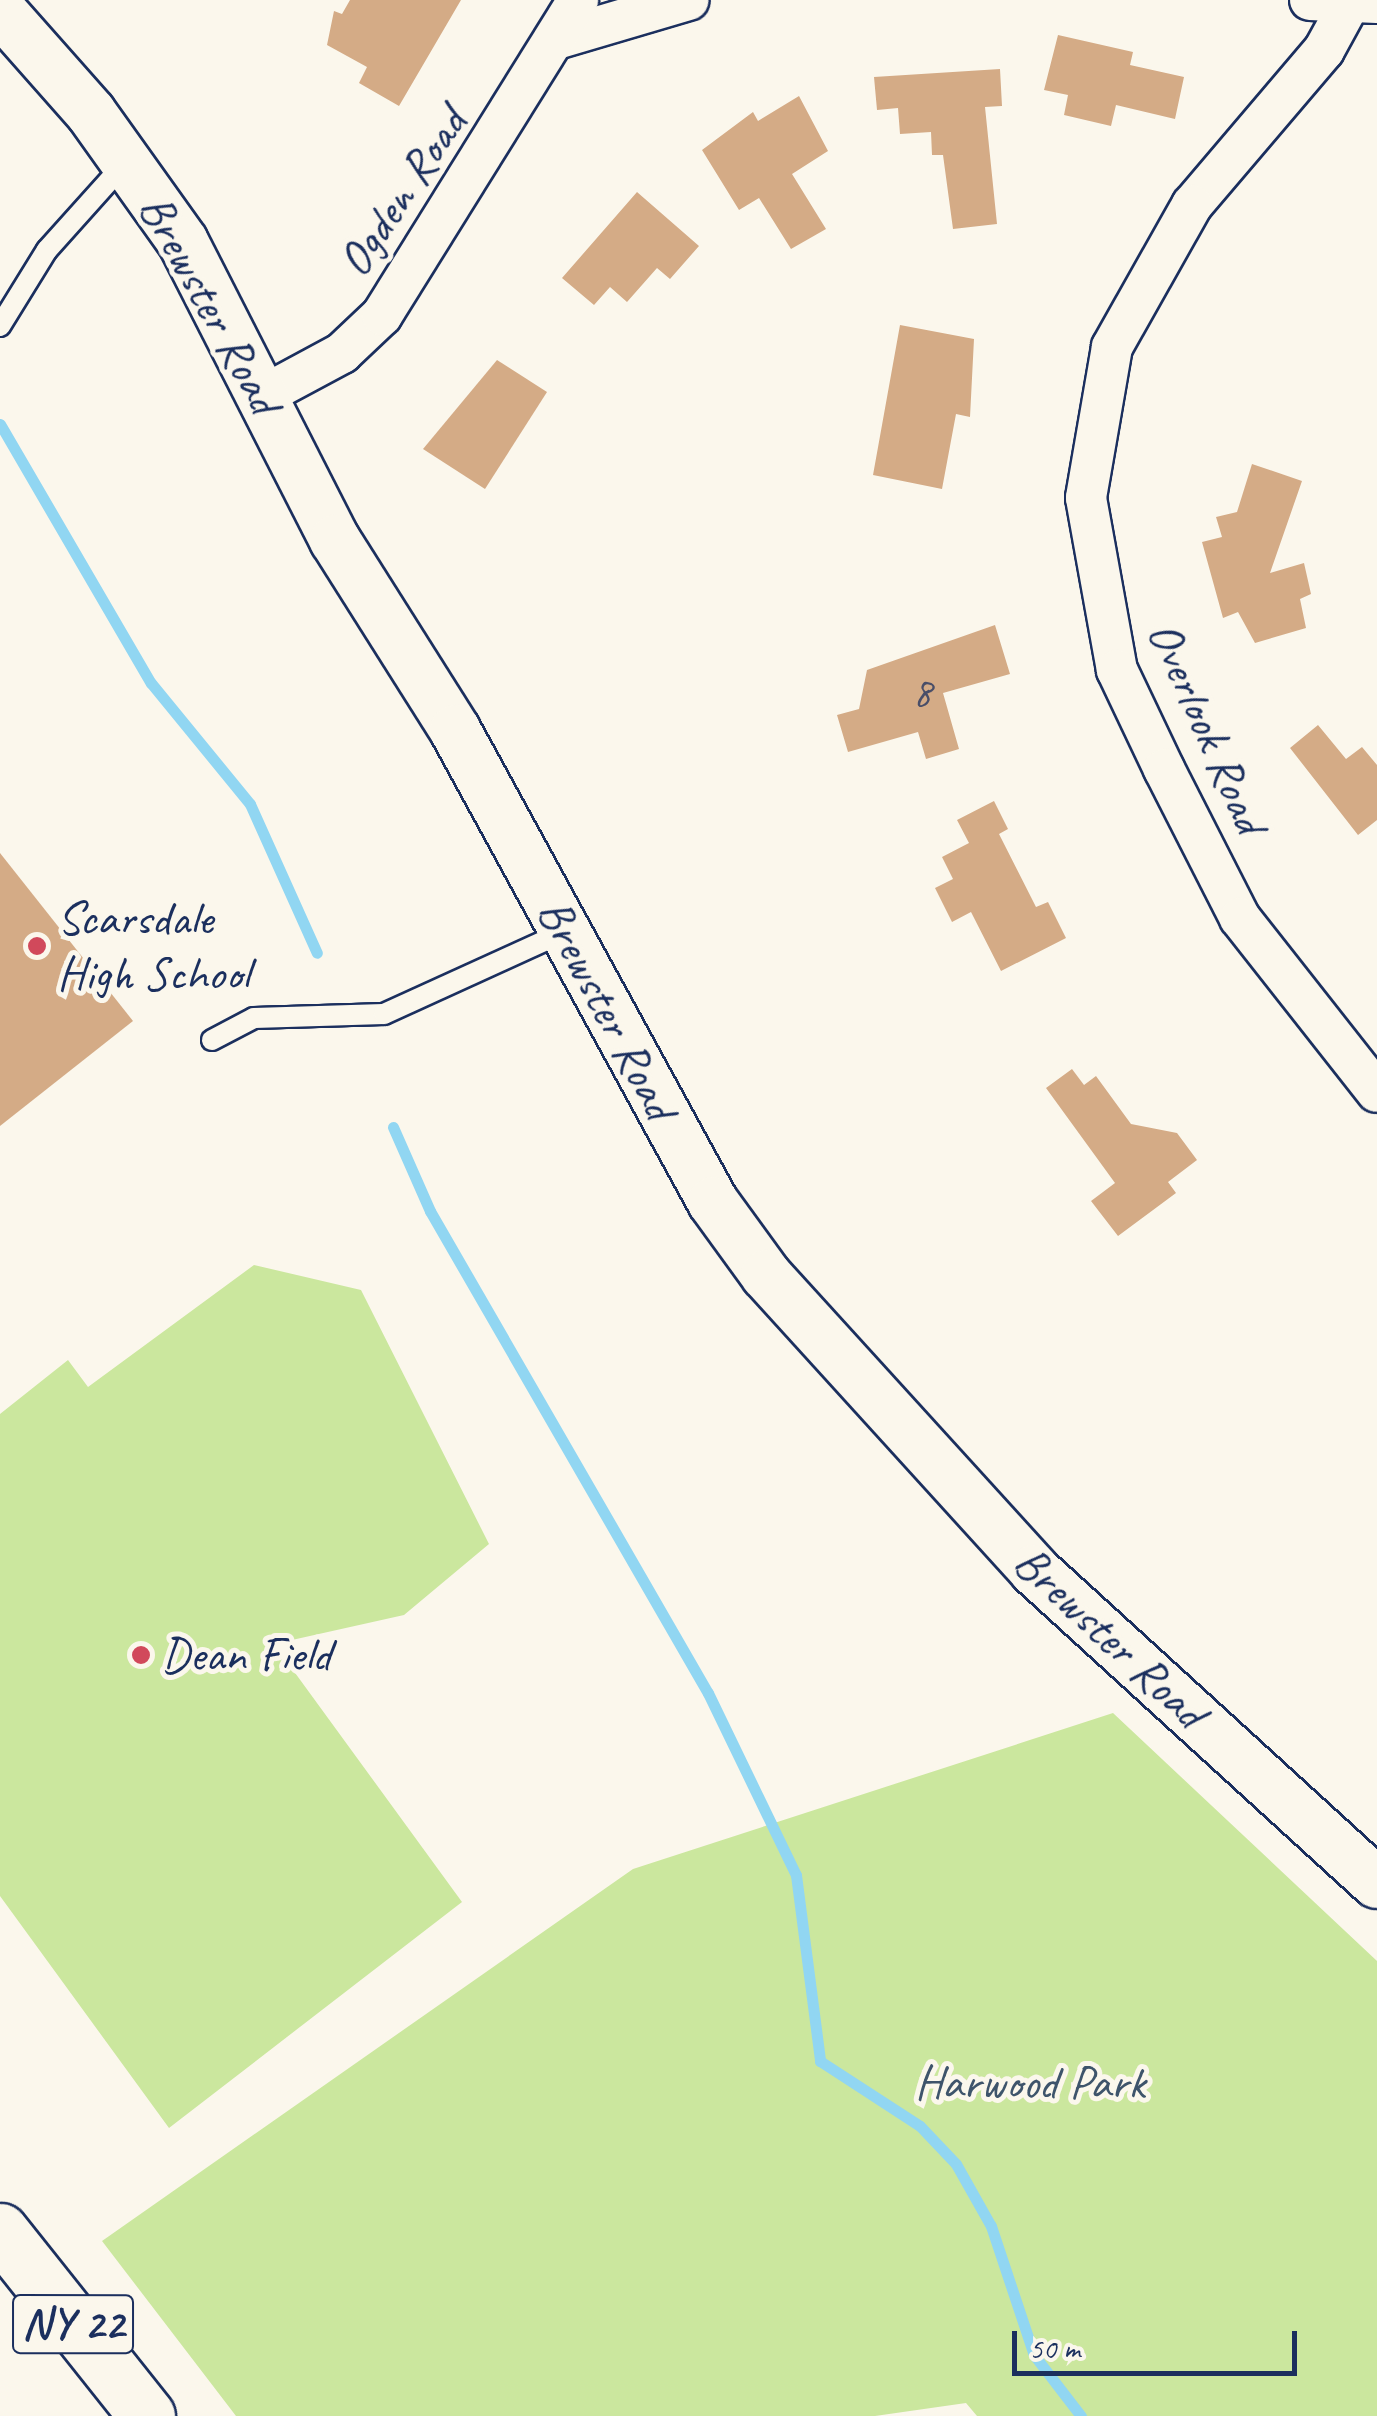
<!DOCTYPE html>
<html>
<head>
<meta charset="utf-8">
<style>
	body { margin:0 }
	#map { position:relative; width:1377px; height:2416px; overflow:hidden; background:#fbf7ec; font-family:Caveat,sans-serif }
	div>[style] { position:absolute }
	.green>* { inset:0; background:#cbe79e }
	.stream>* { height:11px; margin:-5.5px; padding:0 5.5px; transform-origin:5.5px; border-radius:5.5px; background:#91d6f2 }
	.building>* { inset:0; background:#d4ab86 }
	.roads { filter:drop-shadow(2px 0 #1b2f5e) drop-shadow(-2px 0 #1b2f5e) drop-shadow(0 2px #1b2f5e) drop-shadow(0 -2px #1b2f5e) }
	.service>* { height:20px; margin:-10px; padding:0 10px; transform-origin:10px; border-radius:10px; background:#fbf7ec }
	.minor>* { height:40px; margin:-20px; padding:0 20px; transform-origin:20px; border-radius:20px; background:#fbf7ec }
	.tertiary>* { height:50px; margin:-25px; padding:0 25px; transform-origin:25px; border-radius:25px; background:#fbf7ec }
	.primary>* { height:55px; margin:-27.5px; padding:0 27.5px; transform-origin:27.5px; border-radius:27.5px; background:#fbf7ec }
	.dots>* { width:28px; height:28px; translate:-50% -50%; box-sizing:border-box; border:5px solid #fbf7ec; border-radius:50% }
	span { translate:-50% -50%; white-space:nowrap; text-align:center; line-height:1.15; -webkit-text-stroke:10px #fbf7ec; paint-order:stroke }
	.number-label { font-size:42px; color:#494e68 }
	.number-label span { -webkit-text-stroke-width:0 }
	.shield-label span { padding:2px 8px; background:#fbf7ec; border:2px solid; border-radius:8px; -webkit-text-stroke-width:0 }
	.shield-label { font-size:45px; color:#1b2f5e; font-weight:700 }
	.street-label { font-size:48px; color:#1b2f5e }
	.poi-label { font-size:48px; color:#1b2f5e }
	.left { translate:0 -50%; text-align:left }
	.park-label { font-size:48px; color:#3e546b }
	.scale { position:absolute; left:1012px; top:2331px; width:285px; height:45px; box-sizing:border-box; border:5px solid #1b2f5e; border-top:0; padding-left:12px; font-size:30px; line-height:35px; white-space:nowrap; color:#1b2f5e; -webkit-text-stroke:8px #fbf7ec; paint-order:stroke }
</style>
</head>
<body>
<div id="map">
	<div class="green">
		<div style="clip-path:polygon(254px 1265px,361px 1290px,489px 1544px,404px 1615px,274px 1644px,462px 1902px,169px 2128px,0 1896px,0 1414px,68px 1360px,88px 1387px)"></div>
		<div style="clip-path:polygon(1113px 1713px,1377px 1961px,1377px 2416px,977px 2416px,966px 2403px,875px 2416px,236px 2416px,102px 2241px,633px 1869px)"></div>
	</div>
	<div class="stream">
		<div style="left:0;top:424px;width:300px;rotate:59.8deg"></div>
		<div style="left:151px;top:683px;width:156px;rotate:50.7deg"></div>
		<div style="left:250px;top:804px;width:163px;rotate:65.8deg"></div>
		<div style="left:393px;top:1127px;width:92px;rotate:66.2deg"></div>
		<div style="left:430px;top:1211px;width:556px;rotate:60.03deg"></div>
		<div style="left:708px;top:1693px;width:202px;rotate:64.2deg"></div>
		<div style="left:796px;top:1875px;width:188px;rotate:82.6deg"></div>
		<div style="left:820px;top:2061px;width:119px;rotate:33deg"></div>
		<div style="left:920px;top:2126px;width:52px;rotate:46.5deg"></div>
		<div style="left:956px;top:2164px;width:71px;rotate:60.6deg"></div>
		<div style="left:991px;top:2226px;width:136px;rotate:71.6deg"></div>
		<div style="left:1034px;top:2355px;width:77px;rotate:52.4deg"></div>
	</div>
	<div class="building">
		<div style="clip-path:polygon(350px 0,461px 0,399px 106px,359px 83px,367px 67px,327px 45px,334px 11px,342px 14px)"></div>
		<div style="clip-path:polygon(1058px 35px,1133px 52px,1130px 65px,1184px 77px,1175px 119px,1116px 105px,1111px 126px,1064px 115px,1068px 95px,1044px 90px)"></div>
		<div style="clip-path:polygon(1000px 69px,1002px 106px,985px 107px,997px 224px,953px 229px,943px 155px,932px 155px,931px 132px,900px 134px,898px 108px,877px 110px,874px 77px)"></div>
		<div style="clip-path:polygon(799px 96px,828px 151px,792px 174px,826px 229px,791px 249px,759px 198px,739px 210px,702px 150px,753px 112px,758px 121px)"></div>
		<div style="clip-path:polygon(637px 192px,699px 246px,670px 279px,657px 268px,627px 302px,610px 287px,594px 305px,562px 278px)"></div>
		<div style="clip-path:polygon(900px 325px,974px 339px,970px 417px,956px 414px,942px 489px,873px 475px)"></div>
		<div style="clip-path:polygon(497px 360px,547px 392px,485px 489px,423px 449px)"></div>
		<div style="clip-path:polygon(1252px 464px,1302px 481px,1270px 573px,1304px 563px,1311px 594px,1300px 599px,1306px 628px,1255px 643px,1238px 612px,1223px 618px,1202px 542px,1222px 537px,1216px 517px,1237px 512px)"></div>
		<div style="clip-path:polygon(995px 625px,1010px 674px,943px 693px,959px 749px,926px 759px,918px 732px,848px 752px,837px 715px,859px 709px,867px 670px)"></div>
		<div style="clip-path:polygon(1318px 725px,1346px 759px,1362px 747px,1377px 765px,1377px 820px,1358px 835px,1290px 748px)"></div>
		<div style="clip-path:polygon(994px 801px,1008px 829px,999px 834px,1036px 907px,1048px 902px,1066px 938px,1001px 971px,971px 912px,952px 922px,935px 888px,953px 879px,942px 857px,969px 843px,957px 820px)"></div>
		<div style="clip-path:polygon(0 853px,133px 1021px,0 1126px)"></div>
		<div style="clip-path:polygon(1072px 1069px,1084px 1085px,1096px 1076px,1131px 1124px,1177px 1133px,1197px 1160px,1168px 1182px,1176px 1193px,1118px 1236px,1091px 1201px,1115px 1183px,1046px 1088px)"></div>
	</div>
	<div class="roads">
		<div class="service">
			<div style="left:0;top:326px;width:89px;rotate:-58.3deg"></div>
			<div style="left:47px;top:250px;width:118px;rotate:-48.1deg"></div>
			<div style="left:212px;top:1040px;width:47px;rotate:-27.6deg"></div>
			<div style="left:254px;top:1018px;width:130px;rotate:-1.8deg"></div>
			<div style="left:384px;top:1014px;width:198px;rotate:-24.5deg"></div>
		</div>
		<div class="minor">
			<div style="left:1310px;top:0;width:67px;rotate:2.6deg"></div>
			<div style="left:1347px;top:8px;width:48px;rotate:118.7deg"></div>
			<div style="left:1324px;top:50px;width:204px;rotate:130.4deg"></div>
			<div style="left:1192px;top:205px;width:163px;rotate:119.4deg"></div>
			<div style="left:1112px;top:347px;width:153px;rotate:99.8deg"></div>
			<div style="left:1086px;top:498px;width:175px;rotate:79.8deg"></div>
			<div style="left:1117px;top:670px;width:110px;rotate:64.6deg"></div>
			<div style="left:1164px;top:769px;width:167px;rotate:63deg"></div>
			<div style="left:1240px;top:918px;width:221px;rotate:51.8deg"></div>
			<div style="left:560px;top:38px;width:134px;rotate:-16.5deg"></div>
			<div style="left:264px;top:395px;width:89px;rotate:-28.3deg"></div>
			<div style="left:342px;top:353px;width:55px;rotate:-43.5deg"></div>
			<div style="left:382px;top:315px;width:371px;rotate:-58.1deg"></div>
		</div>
		<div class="tertiary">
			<div style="left:0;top:10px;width:137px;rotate:48.5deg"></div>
			<div style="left:91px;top:113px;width:158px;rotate:54.5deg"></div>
			<div style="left:183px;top:242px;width:335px;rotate:63deg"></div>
			<div style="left:335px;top:540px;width:225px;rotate:57.7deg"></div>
			<div style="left:455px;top:730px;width:538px;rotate:61.34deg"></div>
			<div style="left:713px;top:1202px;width:90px;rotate:54deg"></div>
			<div style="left:766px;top:1275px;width:399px;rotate:47.7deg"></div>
			<div style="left:1034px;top:1570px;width:464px;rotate:42.4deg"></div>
		</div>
		<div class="primary">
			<div style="left:0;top:2231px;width:236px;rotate:51.5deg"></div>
		</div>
	</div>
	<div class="dots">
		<div style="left:37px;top:946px;background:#d1495b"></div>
		<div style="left:141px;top:1655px;background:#d1495b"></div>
	</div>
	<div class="number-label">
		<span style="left:922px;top:693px">8</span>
	</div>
	<div class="shield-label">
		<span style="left:73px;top:2324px">NY 22</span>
	</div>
	<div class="street-label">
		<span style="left:402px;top:192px;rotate:-56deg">Ogden Road</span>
		<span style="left:210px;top:304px;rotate:61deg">Brewster Road</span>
		<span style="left:1207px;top:727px;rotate:66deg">Overlook Road</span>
		<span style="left:607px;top:1009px;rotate:62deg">Brewster Road</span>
		<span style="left:1110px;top:1637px;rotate:43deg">Brewster Road</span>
	</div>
	<div class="poi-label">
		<span class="left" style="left:57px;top:946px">Scarsdale<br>High School</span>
		<span class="left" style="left:161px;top:1655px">Dean Field</span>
	</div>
	<div class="park-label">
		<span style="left:1030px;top:2083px">Harwood Park</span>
	</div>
	<div class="scale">50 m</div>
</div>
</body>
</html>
